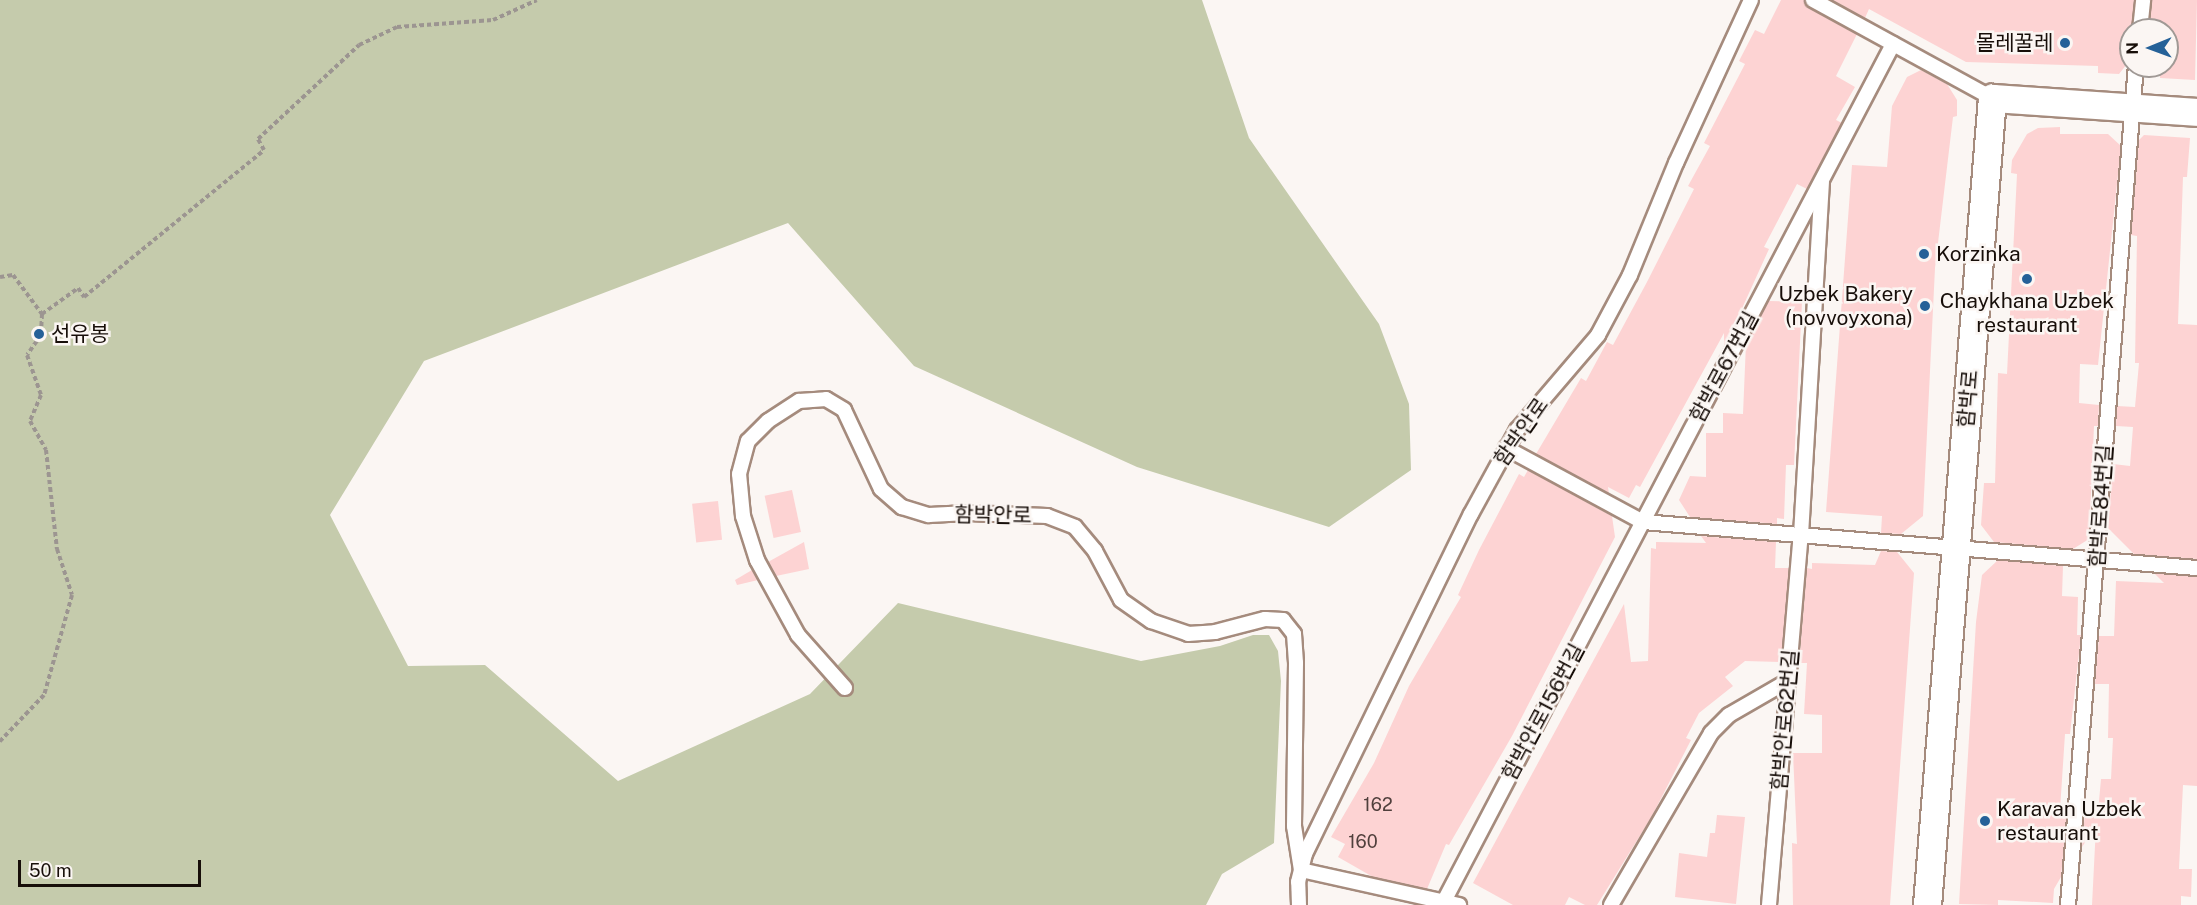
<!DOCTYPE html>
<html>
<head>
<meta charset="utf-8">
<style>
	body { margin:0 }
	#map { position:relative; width:2197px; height:905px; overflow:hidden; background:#fbf6f3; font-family:"Public Sans","Noto Sans KR",sans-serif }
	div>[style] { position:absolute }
	.green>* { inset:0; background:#c5cbac }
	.building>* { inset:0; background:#fdd3d3; transform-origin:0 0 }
	.path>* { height:4px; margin-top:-2px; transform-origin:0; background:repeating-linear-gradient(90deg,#9c9591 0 4.5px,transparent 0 7.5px) }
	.roads { filter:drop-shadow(2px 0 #a58b7d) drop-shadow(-2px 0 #a58b7d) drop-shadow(0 2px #a58b7d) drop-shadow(0 -2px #a58b7d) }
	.service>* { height:14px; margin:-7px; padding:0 7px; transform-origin:7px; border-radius:7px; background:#fff }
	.minor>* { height:27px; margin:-13.5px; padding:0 13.5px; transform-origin:13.5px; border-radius:13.5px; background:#fff }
	.dots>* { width:16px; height:16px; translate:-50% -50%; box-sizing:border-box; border:3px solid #fbf6f3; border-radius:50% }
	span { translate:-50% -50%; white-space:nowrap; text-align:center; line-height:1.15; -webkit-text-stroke:5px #fbf6f3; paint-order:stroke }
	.number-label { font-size:18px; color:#503f3c }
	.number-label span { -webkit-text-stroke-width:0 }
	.poi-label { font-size:21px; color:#170e09 }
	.right { translate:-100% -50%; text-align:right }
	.left { translate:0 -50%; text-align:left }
	.street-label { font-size:21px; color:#170e09 }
	.north { position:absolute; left:2119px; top:18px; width:60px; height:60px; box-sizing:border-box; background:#fbf6f3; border:2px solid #a09995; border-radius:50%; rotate:269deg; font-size:16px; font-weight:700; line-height:24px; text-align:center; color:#170e09 }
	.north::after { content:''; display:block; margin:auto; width:21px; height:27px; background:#256198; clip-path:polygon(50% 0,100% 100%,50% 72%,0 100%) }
	.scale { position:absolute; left:18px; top:860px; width:183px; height:27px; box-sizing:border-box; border:3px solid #170e09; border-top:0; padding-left:8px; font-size:18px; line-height:21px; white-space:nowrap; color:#170e09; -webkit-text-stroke:4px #fbf6f3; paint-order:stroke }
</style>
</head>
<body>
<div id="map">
	<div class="green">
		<div style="clip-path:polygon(0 0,1202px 0,1249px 138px,1379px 324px,1409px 404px,1411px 470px,1329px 527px,1137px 467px,914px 366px,788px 223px,424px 361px,330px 515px,408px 666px,485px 665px,618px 781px,810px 694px,898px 603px,1141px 661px,1220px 646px,1253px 635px,1269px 635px,1278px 651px,1281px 681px,1274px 843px,1222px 874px,1206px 905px,0 905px)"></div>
	</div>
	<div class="building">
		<div style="clip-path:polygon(1781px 0,1804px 0,1809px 8px,1857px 34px,1836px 76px,1855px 87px,1836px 120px,1842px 123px,1807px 189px,1797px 184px,1764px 247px,1769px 249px,1724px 348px,1724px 333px,1640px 487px,1636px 485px,1629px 498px,1608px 487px,1609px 494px,1536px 454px,1581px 378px,1586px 381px,1607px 342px,1613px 345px,1647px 282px,1694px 189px,1688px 186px,1710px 146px,1704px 143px,1745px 64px,1739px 61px,1755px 30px,1764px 34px)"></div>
		<div style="clip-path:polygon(1832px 0,2134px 0,2131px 59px,2119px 74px,2098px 73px,2098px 66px,1966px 62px,1869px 9px,1865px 18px)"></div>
		<div style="clip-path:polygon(2152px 0,2197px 0,2195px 80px,2160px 78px,2160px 66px,2167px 66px,2167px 30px,2149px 30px)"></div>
		<div style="clip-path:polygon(1921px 70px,1947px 84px,1957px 100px,1957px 116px,1953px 117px,1935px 268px,1923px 516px,1901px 534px,1881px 533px,1882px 516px,1826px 512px,1852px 165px,1887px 167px,1892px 106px,1907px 77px)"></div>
		<div style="clip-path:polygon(2060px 127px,2060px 134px,2108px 134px,2121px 146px,2098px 365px,2080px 364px,2079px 403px,2099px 405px,2098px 426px,2094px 426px,2089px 539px,2073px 549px,1994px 542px,1981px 525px,1984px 483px,1995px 483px,1998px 373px,2007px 374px,2017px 174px,2011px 173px,2012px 160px,2027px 134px,2038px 128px)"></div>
		<div style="clip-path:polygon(2144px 135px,2190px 138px,2187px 177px,2183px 177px,2178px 324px,2197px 325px,2197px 559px,2134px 554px,2108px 528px,2113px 464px,2130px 466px,2133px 427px,2116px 426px,2117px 406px,2135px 407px,2139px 363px,2135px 363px,2137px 236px,2131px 235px,2139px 140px)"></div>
		<div style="clip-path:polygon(1768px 301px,1802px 302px,1794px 465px,1786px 465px,1784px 519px,1777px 518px,1777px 524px,1690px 517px,1679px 500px,1690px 476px,1706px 477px,1706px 433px,1723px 433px,1723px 413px,1743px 414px,1746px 343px)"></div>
		<div style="clip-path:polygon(1528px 470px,1612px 516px,1615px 537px,1512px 736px,1449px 845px,1446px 844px,1427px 889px,1373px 877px,1338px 857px,1345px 844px,1331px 837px,1374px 763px,1409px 686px,1461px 597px,1458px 595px,1479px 550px,1519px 474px,1524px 477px)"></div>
		<div style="left:792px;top:490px;width:43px;height:28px;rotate:78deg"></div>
		<div style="left:718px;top:501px;width:39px;height:26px;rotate:84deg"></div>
		<div style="clip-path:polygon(1701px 536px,1776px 542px,1775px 568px,1789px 568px,1781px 662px,1745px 661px,1725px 677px,1733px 686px,1699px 713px,1686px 738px,1691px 740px,1651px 818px,1597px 905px,1585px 905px,1569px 897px,1565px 905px,1513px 905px,1473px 883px,1624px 604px,1631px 662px,1648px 661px,1651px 548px,1656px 549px,1656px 542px,1706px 543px)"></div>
		<div style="clip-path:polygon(804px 542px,809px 569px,776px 576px,768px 562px)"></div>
		<div style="clip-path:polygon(1881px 551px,1897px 552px,1914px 573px,1890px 905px,1793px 905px,1792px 843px,1797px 844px,1793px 753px,1822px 753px,1822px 715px,1804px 714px,1807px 663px,1799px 663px,1807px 568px,1812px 569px,1812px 563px,1875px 565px)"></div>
		<div style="clip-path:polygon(1998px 560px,2063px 566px,2062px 596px,2078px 597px,2077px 635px,2081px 635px,2070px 734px,2065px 734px,2060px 810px,2067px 811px,2061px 877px,2054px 889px,2053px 903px,1998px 900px,1998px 905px,1959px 904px,1976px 622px,1982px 575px)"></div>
		<div style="clip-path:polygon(752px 570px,758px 580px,737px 585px,735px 580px)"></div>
		<div style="clip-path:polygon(2154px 573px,2197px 577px,2197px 786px,2183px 785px,2179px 869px,2192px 869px,2191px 897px,2181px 896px,2181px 905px,2092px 905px,2096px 826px,2082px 847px,2085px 812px,2098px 812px,2101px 779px,2111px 779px,2113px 738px,2108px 738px,2109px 684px,2095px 684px,2099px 636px,2114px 636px,2116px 581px,2164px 583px)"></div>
		<div style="clip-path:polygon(1717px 815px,1745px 817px,1736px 904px,1675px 897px,1679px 853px,1707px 857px,1710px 833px,1715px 833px)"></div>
	</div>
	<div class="path">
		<div style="left:0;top:277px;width:13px;rotate:-9deg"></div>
		<div style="left:13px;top:275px;width:49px;rotate:53.4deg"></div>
		<div style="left:42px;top:314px;width:21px;rotate:93deg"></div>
		<div style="left:41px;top:335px;width:24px;rotate:125deg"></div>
		<div style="left:27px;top:355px;width:42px;rotate:70.7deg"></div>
		<div style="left:41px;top:395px;width:28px;rotate:113deg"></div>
		<div style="left:30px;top:421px;width:33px;rotate:61deg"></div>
		<div style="left:46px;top:450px;width:100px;rotate:83.7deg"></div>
		<div style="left:57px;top:549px;width:48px;rotate:71.9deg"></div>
		<div style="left:72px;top:595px;width:104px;rotate:105.6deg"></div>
		<div style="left:44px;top:695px;width:64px;rotate:133.7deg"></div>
		<div style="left:42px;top:314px;width:44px;rotate:-35.8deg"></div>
		<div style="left:78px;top:288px;width:11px;rotate:56deg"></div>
		<div style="left:84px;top:297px;width:232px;rotate:-39.2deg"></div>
		<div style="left:264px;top:150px;width:13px;rotate:-119deg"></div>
		<div style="left:258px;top:139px;width:138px;rotate:-42.9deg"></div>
		<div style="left:359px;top:45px;width:42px;rotate:-25.3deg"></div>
		<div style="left:397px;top:27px;width:96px;rotate:-4.2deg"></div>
		<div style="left:493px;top:20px;width:48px;rotate:-24.4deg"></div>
	</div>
	<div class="roads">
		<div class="service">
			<div style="left:1813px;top:0;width:204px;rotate:28.7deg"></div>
			<div style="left:2140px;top:30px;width:30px;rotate:-84deg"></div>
			<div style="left:1506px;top:448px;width:156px;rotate:28.4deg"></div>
			<div style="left:1643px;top:522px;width:556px;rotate:4.75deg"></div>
			<div style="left:845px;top:688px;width:71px;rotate:-131.6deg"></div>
			<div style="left:798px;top:635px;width:85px;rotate:-118.7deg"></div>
			<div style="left:757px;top:560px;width:46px;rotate:-107.7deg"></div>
			<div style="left:743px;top:516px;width:42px;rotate:-95.4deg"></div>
			<div style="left:739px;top:474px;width:34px;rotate:-75deg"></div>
			<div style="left:748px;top:441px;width:28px;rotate:-45deg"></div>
			<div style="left:768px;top:421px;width:37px;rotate:-33deg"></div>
			<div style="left:799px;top:401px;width:27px;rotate:-4deg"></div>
			<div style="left:826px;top:399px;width:21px;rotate:31deg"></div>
			<div style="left:844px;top:410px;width:87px;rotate:64.9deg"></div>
			<div style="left:881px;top:489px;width:28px;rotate:41deg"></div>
			<div style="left:902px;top:507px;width:28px;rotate:17deg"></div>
			<div style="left:929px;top:515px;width:39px;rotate:-3deg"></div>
			<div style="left:968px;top:513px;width:79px;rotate:2.2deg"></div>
			<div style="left:1047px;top:516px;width:30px;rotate:21deg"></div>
			<div style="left:1075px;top:527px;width:31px;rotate:50deg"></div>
			<div style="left:1095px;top:551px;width:55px;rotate:62deg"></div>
			<div style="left:1121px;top:600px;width:37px;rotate:35deg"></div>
			<div style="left:1151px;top:621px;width:39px;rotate:19deg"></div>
			<div style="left:1188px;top:634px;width:27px;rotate:-4deg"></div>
			<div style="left:1215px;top:632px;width:52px;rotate:-14.6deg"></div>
			<div style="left:1265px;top:619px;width:18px;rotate:3deg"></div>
			<div style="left:1283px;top:620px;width:18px;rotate:52deg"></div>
			<div style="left:1294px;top:634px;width:29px;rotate:86deg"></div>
			<div style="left:1296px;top:663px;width:163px;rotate:90.7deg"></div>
			<div style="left:1294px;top:826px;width:45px;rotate:81deg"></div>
			<div style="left:1301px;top:870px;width:162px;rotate:12.5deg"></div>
			<div style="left:1299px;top:905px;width:23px;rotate:-92deg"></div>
			<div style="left:1298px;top:882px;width:29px;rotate:-76deg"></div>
			<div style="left:1305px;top:854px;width:378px;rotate:-64deg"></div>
			<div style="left:1471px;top:514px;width:96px;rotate:-61.3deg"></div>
			<div style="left:1517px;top:430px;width:125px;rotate:-49.5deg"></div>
			<div style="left:1598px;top:335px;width:68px;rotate:-61.9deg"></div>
			<div style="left:1630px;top:275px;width:121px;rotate:-67.7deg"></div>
			<div style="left:1676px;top:163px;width:179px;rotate:-65.3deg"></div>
			<div style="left:1442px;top:905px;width:972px;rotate:-62.35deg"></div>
			<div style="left:1611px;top:905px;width:199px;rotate:-59.8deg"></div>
			<div style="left:1711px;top:733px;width:25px;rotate:-45deg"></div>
			<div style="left:1729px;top:715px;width:68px;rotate:-30deg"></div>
			<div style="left:1769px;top:905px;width:371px;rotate:-85.1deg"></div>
			<div style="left:1801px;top:535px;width:353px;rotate:-86.6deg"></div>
			<div style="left:2068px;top:905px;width:842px;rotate:-85.37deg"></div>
		</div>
		<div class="minor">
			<div style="left:1927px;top:905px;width:810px;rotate:-85.4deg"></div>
			<div style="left:1992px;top:98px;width:205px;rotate:3.9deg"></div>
		</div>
	</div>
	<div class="dots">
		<div style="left:2065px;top:43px;background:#256198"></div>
		<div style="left:1924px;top:254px;background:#256198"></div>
		<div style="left:2027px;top:279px;background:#256198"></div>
		<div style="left:1925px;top:306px;background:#256198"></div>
		<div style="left:39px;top:334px;background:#256198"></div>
		<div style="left:1985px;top:821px;background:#256198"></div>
	</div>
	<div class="number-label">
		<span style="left:1378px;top:805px">162</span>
		<span style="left:1363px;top:842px">160</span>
	</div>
	<div class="poi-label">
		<span class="right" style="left:2053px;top:43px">몰레꿀레</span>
		<span class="left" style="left:1936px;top:254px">Korzinka</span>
		<span class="right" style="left:1913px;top:306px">Uzbek Bakery<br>(novvoyxona)</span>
		<span style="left:2027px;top:313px">Chaykhana Uzbek<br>restaurant</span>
		<span class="left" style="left:51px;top:334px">선유봉</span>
		<span class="left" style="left:1997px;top:821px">Karavan Uzbek<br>restaurant</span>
	</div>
	<div class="street-label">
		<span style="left:1724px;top:367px;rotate:-62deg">함박로67번길</span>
		<span style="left:1968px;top:399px;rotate:-85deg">함박로</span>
		<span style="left:1521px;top:432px;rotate:-55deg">함박안로</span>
		<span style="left:2101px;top:506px;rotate:-86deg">함박로84번길</span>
		<span style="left:993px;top:515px;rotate:1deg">함박안로</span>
		<span style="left:1543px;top:712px;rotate:-62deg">함박안로156번길</span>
		<span style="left:1785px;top:720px;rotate:-85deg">함박안로62번길</span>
	</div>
	<div class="north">N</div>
	<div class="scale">50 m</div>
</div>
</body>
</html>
